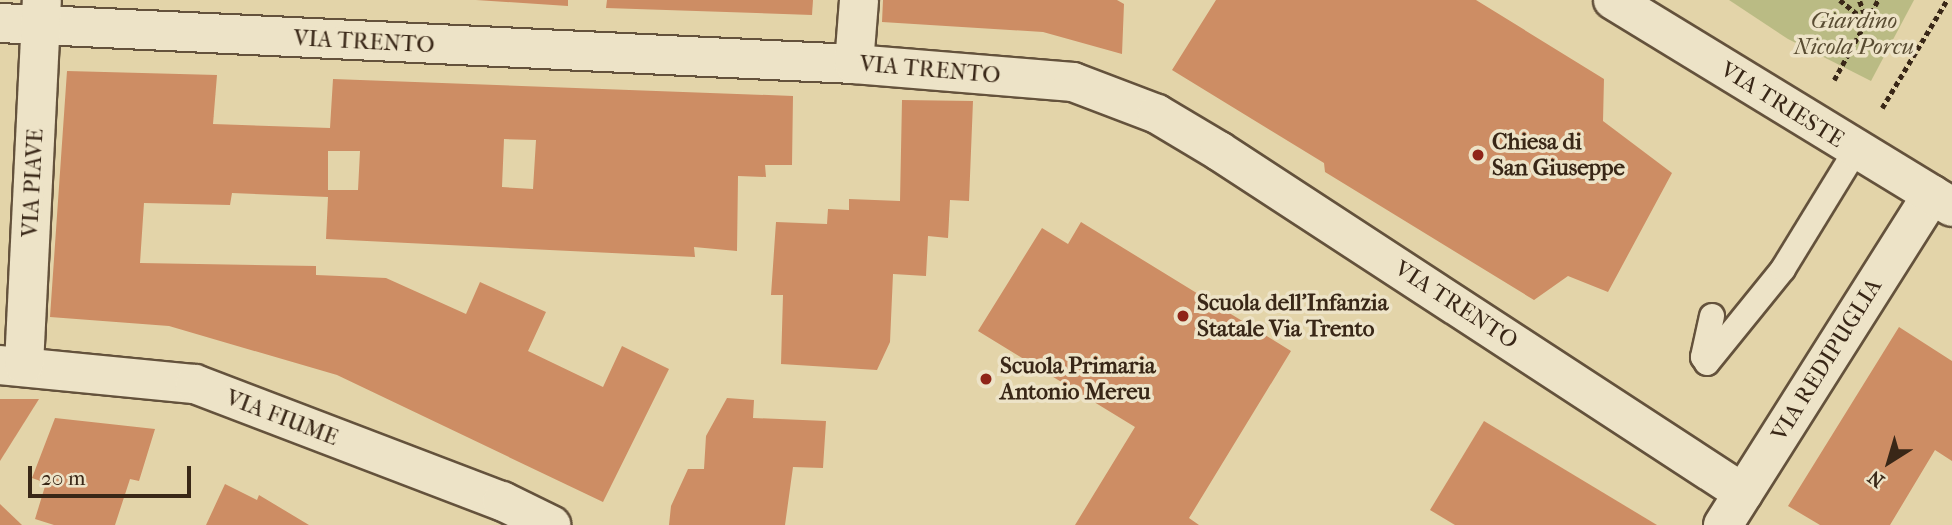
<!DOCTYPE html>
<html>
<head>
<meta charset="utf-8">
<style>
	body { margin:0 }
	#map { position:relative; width:1952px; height:525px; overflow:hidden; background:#e3d4a9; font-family:"IM FELL French Canon",serif }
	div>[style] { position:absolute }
	.green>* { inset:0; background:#babb84 }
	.building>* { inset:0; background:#cd8d64 }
	.path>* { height:4.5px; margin-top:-2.25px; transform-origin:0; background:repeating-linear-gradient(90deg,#392717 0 5px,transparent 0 8.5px) }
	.roads { filter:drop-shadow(2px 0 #64523c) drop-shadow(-2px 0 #64523c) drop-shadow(0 2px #64523c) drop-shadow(0 -2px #64523c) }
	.service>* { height:24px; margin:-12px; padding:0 12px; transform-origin:12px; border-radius:12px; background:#ede3c7 }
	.minor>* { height:38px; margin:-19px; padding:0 19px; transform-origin:19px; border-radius:19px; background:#ede3c7 }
	.secondary>* { height:38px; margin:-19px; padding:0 19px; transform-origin:19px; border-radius:19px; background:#ede3c7 }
	.dots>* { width:19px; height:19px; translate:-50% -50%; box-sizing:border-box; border:4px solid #ede3c7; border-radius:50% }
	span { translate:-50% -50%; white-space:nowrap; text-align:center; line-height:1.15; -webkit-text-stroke:7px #ede3c7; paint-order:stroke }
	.park-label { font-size:23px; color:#594c32; font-style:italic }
	.street-label { font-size:23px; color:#392717 }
	.poi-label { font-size:23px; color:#392717; font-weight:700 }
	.left { translate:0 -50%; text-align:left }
	.north { position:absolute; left:1854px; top:427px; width:70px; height:70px; -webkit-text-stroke:5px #ede3c7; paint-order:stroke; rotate:217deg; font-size:19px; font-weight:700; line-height:28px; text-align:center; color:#392717 }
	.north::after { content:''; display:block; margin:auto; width:24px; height:32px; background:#392717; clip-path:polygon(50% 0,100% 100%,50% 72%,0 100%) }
	.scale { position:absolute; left:28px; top:466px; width:163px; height:32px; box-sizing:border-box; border:4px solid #392717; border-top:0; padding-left:9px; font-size:21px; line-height:24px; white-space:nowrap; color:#392717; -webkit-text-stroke:5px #ede3c7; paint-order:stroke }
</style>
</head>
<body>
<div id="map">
	<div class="green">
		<div style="clip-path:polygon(1729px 0,1914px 0,1871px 81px,1788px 39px)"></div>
	</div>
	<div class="building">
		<div style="clip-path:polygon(476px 0,568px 0,568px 6px)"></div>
		<div style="clip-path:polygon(607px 0,813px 0,812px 15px,606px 8px)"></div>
		<div style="clip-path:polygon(883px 0,1117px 0,1124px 4px,1122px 54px,1043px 32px,882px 22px)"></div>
		<div style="clip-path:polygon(1216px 0,1476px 0,1604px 79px,1603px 121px,1672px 173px,1608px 292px,1568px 276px,1534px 300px,1325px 172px,1324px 163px,1172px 70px)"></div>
		<div style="clip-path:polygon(evenodd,67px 71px,217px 75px,213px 124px,330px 128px,333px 79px,793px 96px,792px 165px,765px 165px,766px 177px,738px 176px,737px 251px,694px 247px,695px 257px,326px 239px,328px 197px,232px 193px,230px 205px,144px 203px,140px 263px,316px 266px,316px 275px,386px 278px,466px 314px,480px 282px,546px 312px,528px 351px,603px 387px,622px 346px,669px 369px,603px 502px,337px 375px,169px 326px,50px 317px,67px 71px,504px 139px,536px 140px,533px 189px,502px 187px,504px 139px,67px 71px,328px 151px,360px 151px,358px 190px,328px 190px,328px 151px)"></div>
		<div style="clip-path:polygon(902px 100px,973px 101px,969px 201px,950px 200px,948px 238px,928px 236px,926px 276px,893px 274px,890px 342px,877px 370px,781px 364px,783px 295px,771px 295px,776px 222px,827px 224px,828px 209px,849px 210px,849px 199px,900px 201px)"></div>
		<div style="clip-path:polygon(1081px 222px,1291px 351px,1189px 518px,1199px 525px,1075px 525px,1135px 427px,978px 331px,1042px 228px,1068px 244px)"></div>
		<div style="clip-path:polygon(1899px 327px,1952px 361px,1952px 461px,1935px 450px,1890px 525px,1820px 525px,1788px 506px)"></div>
		<div style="clip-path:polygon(727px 398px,754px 400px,753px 418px,826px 421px,823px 468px,793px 467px,785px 525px,669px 525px,671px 506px,688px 469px,704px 469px,706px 436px)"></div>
		<div style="clip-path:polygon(0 399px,39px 399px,0 461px)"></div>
		<div style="clip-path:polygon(55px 418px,155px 429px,139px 481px,130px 479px,115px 525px,54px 525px,35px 519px,46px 483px,32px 478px)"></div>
		<div style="clip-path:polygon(1484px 421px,1657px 525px,1455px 525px,1430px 510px)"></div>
		<div style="clip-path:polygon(225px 484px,257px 500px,259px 495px,309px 525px,206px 525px)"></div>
		<div style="clip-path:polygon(0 504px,22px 525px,0 525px)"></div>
	</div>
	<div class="path">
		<div style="left:1840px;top:0;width:35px;rotate:39deg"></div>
		<div style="left:1867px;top:22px;width:23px;rotate:-110deg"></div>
		<div style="left:1834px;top:80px;width:91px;rotate:-61.2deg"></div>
		<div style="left:1882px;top:108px;width:126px;rotate:-59deg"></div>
	</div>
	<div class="roads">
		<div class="service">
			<div style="left:1712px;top:316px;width:42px;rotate:102.4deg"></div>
			<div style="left:1703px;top:357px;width:7px;rotate:56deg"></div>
			<div style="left:1707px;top:363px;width:121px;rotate:-51deg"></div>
			<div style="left:1783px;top:269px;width:140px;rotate:-58.5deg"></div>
		</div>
		<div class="minor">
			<div style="left:0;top:23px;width:855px;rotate:2.75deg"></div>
			<div style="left:854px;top:64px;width:220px;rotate:4.7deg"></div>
			<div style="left:1073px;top:82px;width:90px;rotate:20.9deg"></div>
			<div style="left:1157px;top:114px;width:72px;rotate:30.8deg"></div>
			<div style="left:1219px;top:151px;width:626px;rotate:33.13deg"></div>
			<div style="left:854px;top:64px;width:64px;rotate:-85.5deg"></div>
			<div style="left:0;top:365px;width:196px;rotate:5.6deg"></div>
			<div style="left:195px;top:384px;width:329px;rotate:20.9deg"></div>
			<div style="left:502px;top:501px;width:55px;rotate:26.1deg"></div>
			<div style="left:24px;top:365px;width:365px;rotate:-87.2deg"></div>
			<div style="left:1723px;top:525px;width:391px;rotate:-57.7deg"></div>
		</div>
		<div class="secondary">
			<div style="left:1613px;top:0;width:397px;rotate:31.4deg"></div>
		</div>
	</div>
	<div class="dots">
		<div style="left:1478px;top:155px;background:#8f2418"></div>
		<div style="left:1183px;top:316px;background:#8f2418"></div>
		<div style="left:986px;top:379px;background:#8f2418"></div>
	</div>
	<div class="park-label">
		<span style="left:1854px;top:34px">Giardino<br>Nicola Porcu</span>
	</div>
	<div class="street-label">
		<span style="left:364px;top:42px;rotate:3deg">VIA TRENTO</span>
		<span style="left:930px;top:70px;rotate:5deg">VIA TRENTO</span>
		<span style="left:1782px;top:105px;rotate:32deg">VIA TRIESTE</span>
		<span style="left:33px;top:183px;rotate:-87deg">VIA PIAVE</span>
		<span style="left:1456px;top:305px;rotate:33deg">VIA TRENTO</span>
		<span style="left:1827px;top:360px;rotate:-58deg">VIA REDIPUGLIA</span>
		<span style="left:282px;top:418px;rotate:21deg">VIA FIUME</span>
	</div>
	<div class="poi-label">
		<span class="left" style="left:1492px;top:155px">Chiesa di<br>San Giuseppe</span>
		<span class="left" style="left:1197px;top:316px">Scuola dell'Infanzia<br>Statale Via Trento</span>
		<span class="left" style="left:1000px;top:379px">Scuola Primaria<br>Antonio Mereu</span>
	</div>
	<div class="north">N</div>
	<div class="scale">20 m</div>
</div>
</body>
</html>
